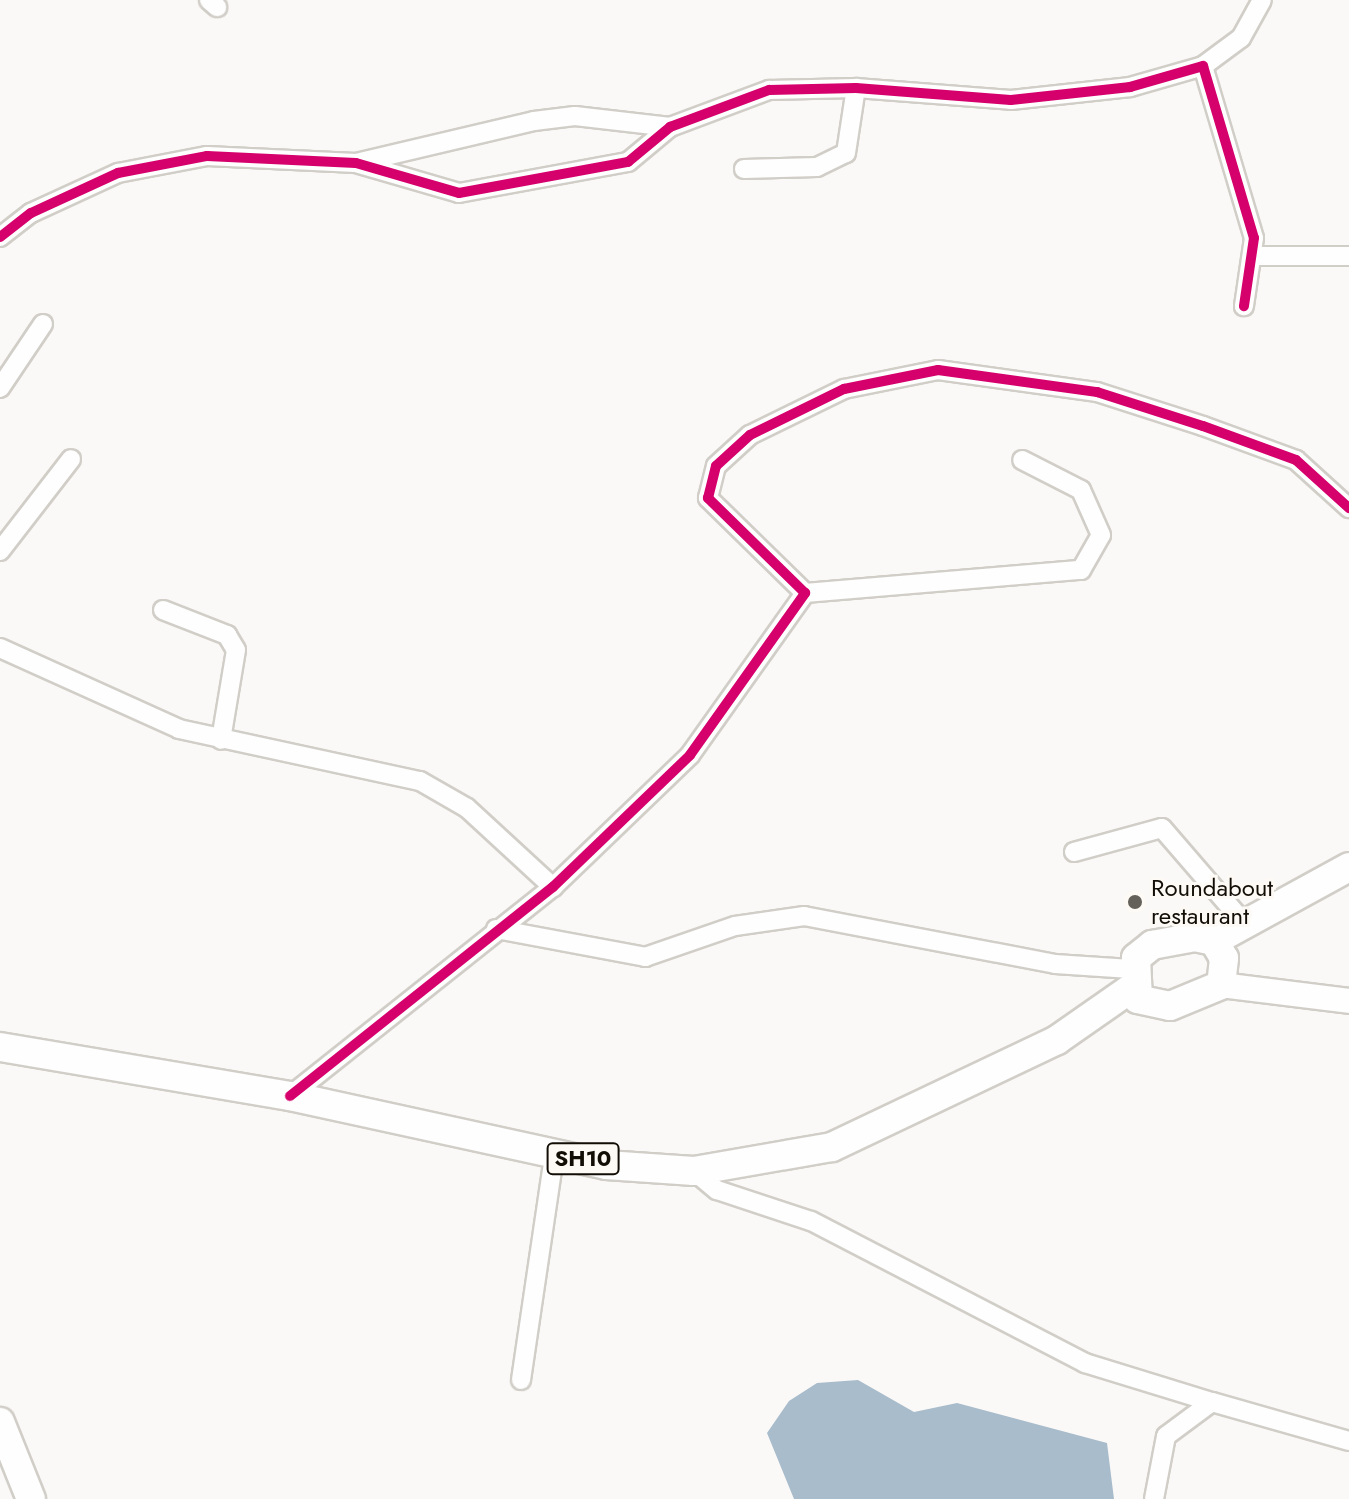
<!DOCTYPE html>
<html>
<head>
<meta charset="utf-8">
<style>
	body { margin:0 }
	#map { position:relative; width:1349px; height:1499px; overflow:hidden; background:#fbf9f7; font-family:Jost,sans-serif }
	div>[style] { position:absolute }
	.water>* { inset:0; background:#a8bccb }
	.roads { filter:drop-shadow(2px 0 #d1cec8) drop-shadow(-2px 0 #d1cec8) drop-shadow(0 2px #d1cec8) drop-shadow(0 -2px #d1cec8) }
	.street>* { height:18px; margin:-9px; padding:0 9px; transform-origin:9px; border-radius:9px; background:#fefefe }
	.secondary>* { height:24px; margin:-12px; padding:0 12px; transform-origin:12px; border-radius:12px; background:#fefefe }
	.primary>* { height:28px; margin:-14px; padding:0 14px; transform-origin:14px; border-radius:14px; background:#fefefe }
	.cycleway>* { height:10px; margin:-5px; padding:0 5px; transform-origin:5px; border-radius:5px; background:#d6006c }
	.dots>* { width:22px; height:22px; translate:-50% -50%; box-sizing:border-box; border:4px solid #fdfaf5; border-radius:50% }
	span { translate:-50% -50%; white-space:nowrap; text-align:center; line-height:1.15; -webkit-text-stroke:6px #fdfaf5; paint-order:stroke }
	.shield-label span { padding:2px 6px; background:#fdfaf5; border:2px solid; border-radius:6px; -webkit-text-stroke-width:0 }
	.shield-label { font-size:22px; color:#120d05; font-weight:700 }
	.poi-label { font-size:24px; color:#120d05 }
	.left { translate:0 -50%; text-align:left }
</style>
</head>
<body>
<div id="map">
	<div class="water">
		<div style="clip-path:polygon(858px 1380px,914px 1412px,957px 1403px,1107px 1443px,1114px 1499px,794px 1499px,767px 1433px,789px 1401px,817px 1383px)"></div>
	</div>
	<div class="roads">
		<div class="street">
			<div style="left:209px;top:0;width:11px;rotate:41deg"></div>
			<div style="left:1203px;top:66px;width:47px;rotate:-36.4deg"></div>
			<div style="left:1241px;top:38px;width:43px;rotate:-61.1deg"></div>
			<div style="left:356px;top:163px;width:183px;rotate:-13.3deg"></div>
			<div style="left:534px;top:121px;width:41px;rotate:-7deg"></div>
			<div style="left:575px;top:116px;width:96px;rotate:6.6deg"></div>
			<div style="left:744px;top:169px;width:73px;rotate:-1.6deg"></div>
			<div style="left:817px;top:167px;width:32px;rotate:-26deg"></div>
			<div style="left:846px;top:153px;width:66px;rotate:-81.3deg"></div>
			<div style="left:0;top:237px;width:39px;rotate:-38deg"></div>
			<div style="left:31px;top:213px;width:96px;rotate:-24.7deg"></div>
			<div style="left:118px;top:173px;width:91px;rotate:-10.8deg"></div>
			<div style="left:207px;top:156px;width:149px;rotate:2.7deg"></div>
			<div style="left:356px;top:163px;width:107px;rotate:16.2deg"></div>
			<div style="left:459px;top:193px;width:172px;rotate:-10.4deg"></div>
			<div style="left:628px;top:162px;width:55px;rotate:-39.8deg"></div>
			<div style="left:670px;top:127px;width:106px;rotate:-20.5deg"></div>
			<div style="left:769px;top:90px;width:87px;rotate:-1.3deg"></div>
			<div style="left:856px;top:88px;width:155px;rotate:4.4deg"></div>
			<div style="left:1011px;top:100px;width:120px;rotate:-6.2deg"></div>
			<div style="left:1130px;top:87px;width:76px;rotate:-16deg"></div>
			<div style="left:1203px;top:66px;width:179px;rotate:73.5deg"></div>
			<div style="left:1254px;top:238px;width:69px;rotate:98.4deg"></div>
			<div style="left:1256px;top:256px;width:93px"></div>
			<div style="left:0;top:388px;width:77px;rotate:-56.1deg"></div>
			<div style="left:0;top:551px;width:116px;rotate:-52.3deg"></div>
			<div style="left:805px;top:593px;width:277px;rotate:-4.8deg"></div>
			<div style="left:1081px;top:570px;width:40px;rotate:-60.3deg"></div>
			<div style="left:1101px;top:535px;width:49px;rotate:-114deg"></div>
			<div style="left:1081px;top:490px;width:66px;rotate:-153deg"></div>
			<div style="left:163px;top:610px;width:69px;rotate:21.3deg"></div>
			<div style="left:227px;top:635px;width:17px;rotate:59deg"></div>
			<div style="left:236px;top:650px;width:91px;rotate:99.5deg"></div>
			<div style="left:0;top:648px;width:196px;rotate:24.3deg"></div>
			<div style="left:179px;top:729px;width:247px;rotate:12.2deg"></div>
			<div style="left:420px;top:781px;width:54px;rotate:29.9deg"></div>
			<div style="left:467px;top:808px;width:117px;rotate:42.6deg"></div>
			<div style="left:1074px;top:852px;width:91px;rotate:-15.3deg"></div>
			<div style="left:1162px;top:828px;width:125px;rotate:49.2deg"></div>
			<div style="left:496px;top:929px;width:152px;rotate:10.6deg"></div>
			<div style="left:645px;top:957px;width:95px;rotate:-19deg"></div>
			<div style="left:735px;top:926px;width:70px;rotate:-8.2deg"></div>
			<div style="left:804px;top:916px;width:256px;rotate:10.8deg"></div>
			<div style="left:1055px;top:964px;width:76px;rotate:3.8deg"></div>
			<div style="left:290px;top:1096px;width:336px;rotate:-38.5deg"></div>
			<div style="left:553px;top:887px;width:190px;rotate:-43.9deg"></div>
			<div style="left:690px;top:755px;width:199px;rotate:-54.6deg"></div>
			<div style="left:805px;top:593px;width:136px;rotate:-135.6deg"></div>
			<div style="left:708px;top:498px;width:33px;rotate:-76deg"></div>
			<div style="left:716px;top:466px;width:46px;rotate:-42.4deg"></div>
			<div style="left:750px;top:435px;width:105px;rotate:-26.1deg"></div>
			<div style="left:844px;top:389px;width:96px;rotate:-11.4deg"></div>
			<div style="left:938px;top:370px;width:161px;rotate:7.9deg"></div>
			<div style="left:1097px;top:392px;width:111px;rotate:17.8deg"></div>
			<div style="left:1203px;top:426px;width:99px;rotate:20.1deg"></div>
			<div style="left:1296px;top:460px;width:72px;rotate:42.2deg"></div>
			<div style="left:694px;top:1171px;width:30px;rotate:40deg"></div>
			<div style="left:717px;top:1190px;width:99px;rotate:18.3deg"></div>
			<div style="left:811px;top:1221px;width:309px;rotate:27.4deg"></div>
			<div style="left:1085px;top:1363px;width:133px;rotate:17.1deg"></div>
			<div style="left:521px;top:1380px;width:232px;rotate:-81.6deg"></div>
			<div style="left:1154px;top:1499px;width:64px;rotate:-79.2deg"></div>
			<div style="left:1166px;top:1436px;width:57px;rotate:-36.5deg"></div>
			<div style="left:1212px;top:1402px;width:142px;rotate:15.9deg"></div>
		</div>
		<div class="secondary">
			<div style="left:1221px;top:985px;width:129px;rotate:7.1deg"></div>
		</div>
		<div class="primary">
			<div style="left:1195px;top:937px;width:19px;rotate:12deg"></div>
			<div style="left:1214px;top:941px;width:20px;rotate:60deg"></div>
			<div style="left:1224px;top:958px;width:27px;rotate:96deg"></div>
			<div style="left:1221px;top:985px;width:55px;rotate:157.6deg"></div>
			<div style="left:1170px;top:1006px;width:33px;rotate:-168deg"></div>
			<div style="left:1138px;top:999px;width:41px;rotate:-92.8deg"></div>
			<div style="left:1136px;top:958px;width:21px;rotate:-39deg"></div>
			<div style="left:1152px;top:945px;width:44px;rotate:-10.5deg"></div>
			<div style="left:1214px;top:941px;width:154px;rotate:-28.7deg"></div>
			<div style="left:0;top:1047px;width:294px;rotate:9.6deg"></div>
			<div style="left:290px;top:1096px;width:323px;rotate:12.3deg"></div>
			<div style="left:606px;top:1165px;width:88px;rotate:3.9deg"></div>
			<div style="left:694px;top:1171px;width:140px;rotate:-9.9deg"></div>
			<div style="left:832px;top:1147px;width:249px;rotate:-25.4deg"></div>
			<div style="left:1057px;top:1040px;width:93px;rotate:-34.9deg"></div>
			<div style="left:0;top:1422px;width:83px;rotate:68.1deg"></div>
		</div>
	</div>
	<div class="cycleway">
		<div style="left:0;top:237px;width:39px;rotate:-38deg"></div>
		<div style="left:31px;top:213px;width:96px;rotate:-24.7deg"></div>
		<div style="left:118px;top:173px;width:91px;rotate:-10.8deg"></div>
		<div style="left:207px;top:156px;width:149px;rotate:2.7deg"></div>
		<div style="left:356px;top:163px;width:107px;rotate:16.2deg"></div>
		<div style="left:459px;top:193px;width:172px;rotate:-10.4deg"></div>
		<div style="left:628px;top:162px;width:55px;rotate:-39.8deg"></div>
		<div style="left:670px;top:127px;width:106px;rotate:-20.5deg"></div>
		<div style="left:769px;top:90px;width:87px;rotate:-1.3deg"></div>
		<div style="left:856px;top:88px;width:155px;rotate:4.4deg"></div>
		<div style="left:1011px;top:100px;width:120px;rotate:-6.2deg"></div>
		<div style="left:1130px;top:87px;width:76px;rotate:-16deg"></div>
		<div style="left:1203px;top:66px;width:179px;rotate:73.5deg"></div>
		<div style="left:1254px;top:238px;width:69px;rotate:98.4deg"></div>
		<div style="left:290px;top:1096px;width:336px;rotate:-38.5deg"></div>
		<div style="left:553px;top:887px;width:190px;rotate:-43.9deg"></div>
		<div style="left:690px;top:755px;width:199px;rotate:-54.6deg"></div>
		<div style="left:805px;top:593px;width:136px;rotate:-135.6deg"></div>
		<div style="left:708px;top:498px;width:33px;rotate:-76deg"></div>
		<div style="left:716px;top:466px;width:46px;rotate:-42.4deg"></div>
		<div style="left:750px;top:435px;width:105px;rotate:-26.1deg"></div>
		<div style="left:844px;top:389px;width:96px;rotate:-11.4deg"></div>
		<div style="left:938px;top:370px;width:161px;rotate:7.9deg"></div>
		<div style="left:1097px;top:392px;width:111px;rotate:17.8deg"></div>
		<div style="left:1203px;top:426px;width:99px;rotate:20.1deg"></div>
		<div style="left:1296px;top:460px;width:72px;rotate:42.2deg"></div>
	</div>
	<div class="dots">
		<div style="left:1135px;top:902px;background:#64605a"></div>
	</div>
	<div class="shield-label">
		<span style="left:583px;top:1159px">SH10</span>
	</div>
	<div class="poi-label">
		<span class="left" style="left:1151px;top:902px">Roundabout<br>restaurant</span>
	</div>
</div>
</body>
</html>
